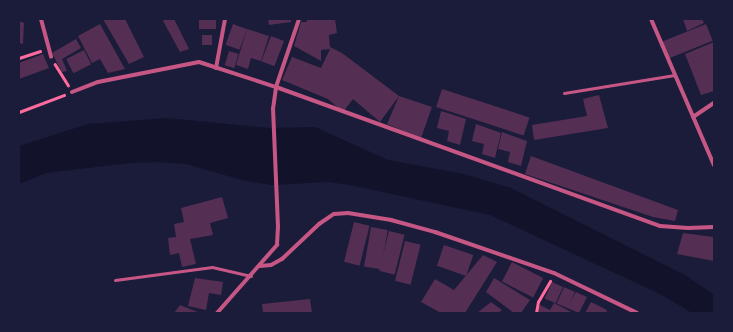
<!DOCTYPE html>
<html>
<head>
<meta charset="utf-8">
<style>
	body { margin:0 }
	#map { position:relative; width:733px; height:332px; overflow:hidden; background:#1b1b3a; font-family:"Times New Roman",serif }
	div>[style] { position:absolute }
	.water>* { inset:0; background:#12122b }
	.building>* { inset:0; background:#542f53; transform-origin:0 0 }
	.path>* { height:2.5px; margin:-1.25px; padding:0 1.25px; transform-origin:1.25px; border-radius:1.25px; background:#ff6b9d }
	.service>* { height:3px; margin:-1.5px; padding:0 1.5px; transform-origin:1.5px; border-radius:1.5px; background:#c65784 }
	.minor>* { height:4px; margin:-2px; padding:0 2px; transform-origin:2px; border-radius:2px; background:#c65784 }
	span { translate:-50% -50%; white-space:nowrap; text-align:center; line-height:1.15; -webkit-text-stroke:4px #1b1b3a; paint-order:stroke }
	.frame { position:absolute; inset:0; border:20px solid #1b1b3a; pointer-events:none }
</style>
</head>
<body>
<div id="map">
	<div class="water">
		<div style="clip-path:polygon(166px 118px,270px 128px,315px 127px,388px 160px,464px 174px,511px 188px,685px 275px,714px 295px,714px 313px,692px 313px,660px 294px,490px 215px,350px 185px,328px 182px,272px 185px,246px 181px,186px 164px,158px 162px,130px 163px,46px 173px,19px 184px,19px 146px,88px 124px)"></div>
	</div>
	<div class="building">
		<div style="clip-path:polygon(103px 19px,125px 19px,144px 57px,129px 64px)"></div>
		<div style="clip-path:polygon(162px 19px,174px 19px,189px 49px,180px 52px)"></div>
		<div style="left:199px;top:19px;width:17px;height:10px"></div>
		<div style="clip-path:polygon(268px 19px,291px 19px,291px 22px,269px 25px)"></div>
		<div style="clip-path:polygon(307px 19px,335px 19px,337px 33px,329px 35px,330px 49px,330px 47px,342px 53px,399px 96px,432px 107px,421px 138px,387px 124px,399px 96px,380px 122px,353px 99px,343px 112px,328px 99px,282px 80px,292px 57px,321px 68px,330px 49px,321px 50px,321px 61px,294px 46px,301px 22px,307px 22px)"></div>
		<div style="clip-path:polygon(683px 19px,702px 19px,704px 23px,687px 31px)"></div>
		<div style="clip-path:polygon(19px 21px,24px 23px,23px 44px,19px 43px)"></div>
		<div style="clip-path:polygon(100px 24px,125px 69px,108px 73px,100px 59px,92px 63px,78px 36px)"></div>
		<div style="left:233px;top:24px;width:15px;height:22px;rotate:20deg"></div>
		<div style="left:706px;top:24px;width:18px;height:47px;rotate:68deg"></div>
		<div style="clip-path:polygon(247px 29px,269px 36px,261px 61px,251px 58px,248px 69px,236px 65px)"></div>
		<div style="left:202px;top:35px;width:10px;height:10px"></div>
		<div style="left:271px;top:36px;width:14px;height:27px;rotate:21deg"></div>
		<div style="clip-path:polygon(76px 39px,81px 48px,62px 59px,67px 71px,62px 72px,52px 53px)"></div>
		<div style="clip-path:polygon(714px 42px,714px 91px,701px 95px,685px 54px)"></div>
		<div style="left:84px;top:50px;width:16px;height:20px;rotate:63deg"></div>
		<div style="left:229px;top:51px;width:10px;height:15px;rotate:17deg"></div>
		<div style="clip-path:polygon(43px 54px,49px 68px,19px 79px,19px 63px)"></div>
		<div style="left:442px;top:89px;width:92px;height:19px;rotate:18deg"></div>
		<div style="clip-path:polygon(599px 95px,608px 128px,534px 140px,532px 125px,587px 116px,583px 99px)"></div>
		<div style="clip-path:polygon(441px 111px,466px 119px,460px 145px,447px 141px,449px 131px,437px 128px)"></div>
		<div style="clip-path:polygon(476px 124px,501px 133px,495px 158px,482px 154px,484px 144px,472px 141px)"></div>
		<div style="clip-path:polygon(502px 132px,527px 141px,521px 166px,508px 162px,510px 152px,498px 149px)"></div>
		<div style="clip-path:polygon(531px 156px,678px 210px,675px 221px,653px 217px,525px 174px)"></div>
		<div style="clip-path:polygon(222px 197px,228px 218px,210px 223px,213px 235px,190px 239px,196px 264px,182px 267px,179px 253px,170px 255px,168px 238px,176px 237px,174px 224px,184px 222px,181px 208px)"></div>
		<div style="left:354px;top:222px;width:16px;height:41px;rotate:14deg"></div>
		<div style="left:371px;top:227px;width:17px;height:40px;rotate:10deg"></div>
		<div style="left:389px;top:231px;width:16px;height:41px;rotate:14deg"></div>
		<div style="clip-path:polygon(683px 233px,714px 237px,714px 261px,677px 254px)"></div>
		<div style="left:405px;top:241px;width:16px;height:41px;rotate:14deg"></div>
		<div style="left:444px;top:245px;width:31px;height:22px;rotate:19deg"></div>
		<div style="clip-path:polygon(483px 255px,497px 262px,465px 313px,441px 313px,421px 302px,435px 279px,454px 290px)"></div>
		<div style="left:512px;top:262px;width:35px;height:22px;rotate:27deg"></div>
		<div style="clip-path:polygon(195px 278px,223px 282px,221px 295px,209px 293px,206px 310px,188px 306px)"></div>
		<div style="clip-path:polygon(494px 278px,530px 300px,521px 313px,514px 313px,486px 292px)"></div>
		<div style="left:552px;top:282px;width:12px;height:18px;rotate:24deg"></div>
		<div style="left:564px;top:287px;width:12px;height:18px;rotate:24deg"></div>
		<div style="clip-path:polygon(576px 292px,587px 297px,579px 313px,567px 308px)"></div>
		<div style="clip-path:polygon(310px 299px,312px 313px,263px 313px,262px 304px)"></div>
		<div style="clip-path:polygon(491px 302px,502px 310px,498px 313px,477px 313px)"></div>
		<div style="clip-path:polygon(591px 302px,607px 310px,606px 313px,585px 313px)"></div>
		<div style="clip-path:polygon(554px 303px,573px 313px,536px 312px,540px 305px,550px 310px)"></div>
		<div style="clip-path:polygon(180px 305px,200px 313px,174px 313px)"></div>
	</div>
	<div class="path">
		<div style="left:19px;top:58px;width:22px;rotate:-18deg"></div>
		<div style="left:55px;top:64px;width:25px;rotate:58deg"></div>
		<div style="left:19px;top:112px;width:48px;rotate:-20.7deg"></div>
		<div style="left:536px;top:313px;width:11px;rotate:-80deg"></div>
		<div style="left:538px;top:302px;width:24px;rotate:-60deg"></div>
	</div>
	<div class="service">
		<div style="left:564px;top:93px;width:112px;rotate:-9.2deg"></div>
		<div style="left:115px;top:280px;width:98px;rotate:-7.6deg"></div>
		<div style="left:212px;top:267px;width:40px;rotate:13deg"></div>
	</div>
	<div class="minor">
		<div style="left:41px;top:19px;width:39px;rotate:75deg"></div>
		<div style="left:651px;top:19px;width:159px;rotate:66.7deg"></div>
		<div style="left:216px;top:68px;width:50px;rotate:-79.6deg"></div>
		<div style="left:72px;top:92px;width:28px;rotate:-21deg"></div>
		<div style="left:98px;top:82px;width:103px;rotate:-11.2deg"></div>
		<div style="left:199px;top:62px;width:81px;rotate:18deg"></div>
		<div style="left:276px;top:87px;width:408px;rotate:19.9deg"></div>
		<div style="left:660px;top:226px;width:28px;rotate:4deg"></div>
		<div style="left:688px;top:228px;width:26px;rotate:-2deg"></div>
		<div style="left:693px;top:117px;width:25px;rotate:-34deg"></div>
		<div style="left:260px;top:266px;width:11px;rotate:-5deg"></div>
		<div style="left:271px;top:265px;width:13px;rotate:-29deg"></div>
		<div style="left:282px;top:259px;width:51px;rotate:-43.4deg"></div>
		<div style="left:319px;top:224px;width:18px;rotate:-34deg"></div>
		<div style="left:334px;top:214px;width:14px;rotate:-4deg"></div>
		<div style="left:348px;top:213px;width:44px;rotate:9.2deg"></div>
		<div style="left:391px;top:220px;width:46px;rotate:15.3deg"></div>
		<div style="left:435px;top:232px;width:126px;rotate:19deg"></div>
		<div style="left:554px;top:273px;width:92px;rotate:25.7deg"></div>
		<div style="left:217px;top:313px;width:91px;rotate:-48.6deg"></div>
		<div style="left:277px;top:245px;width:18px;rotate:-87deg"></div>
		<div style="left:278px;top:227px;width:118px;rotate:-92.4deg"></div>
		<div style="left:273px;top:109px;width:22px;rotate:-82deg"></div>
		<div style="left:276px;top:87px;width:72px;rotate:-71.3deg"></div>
	</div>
	<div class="frame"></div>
</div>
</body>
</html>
